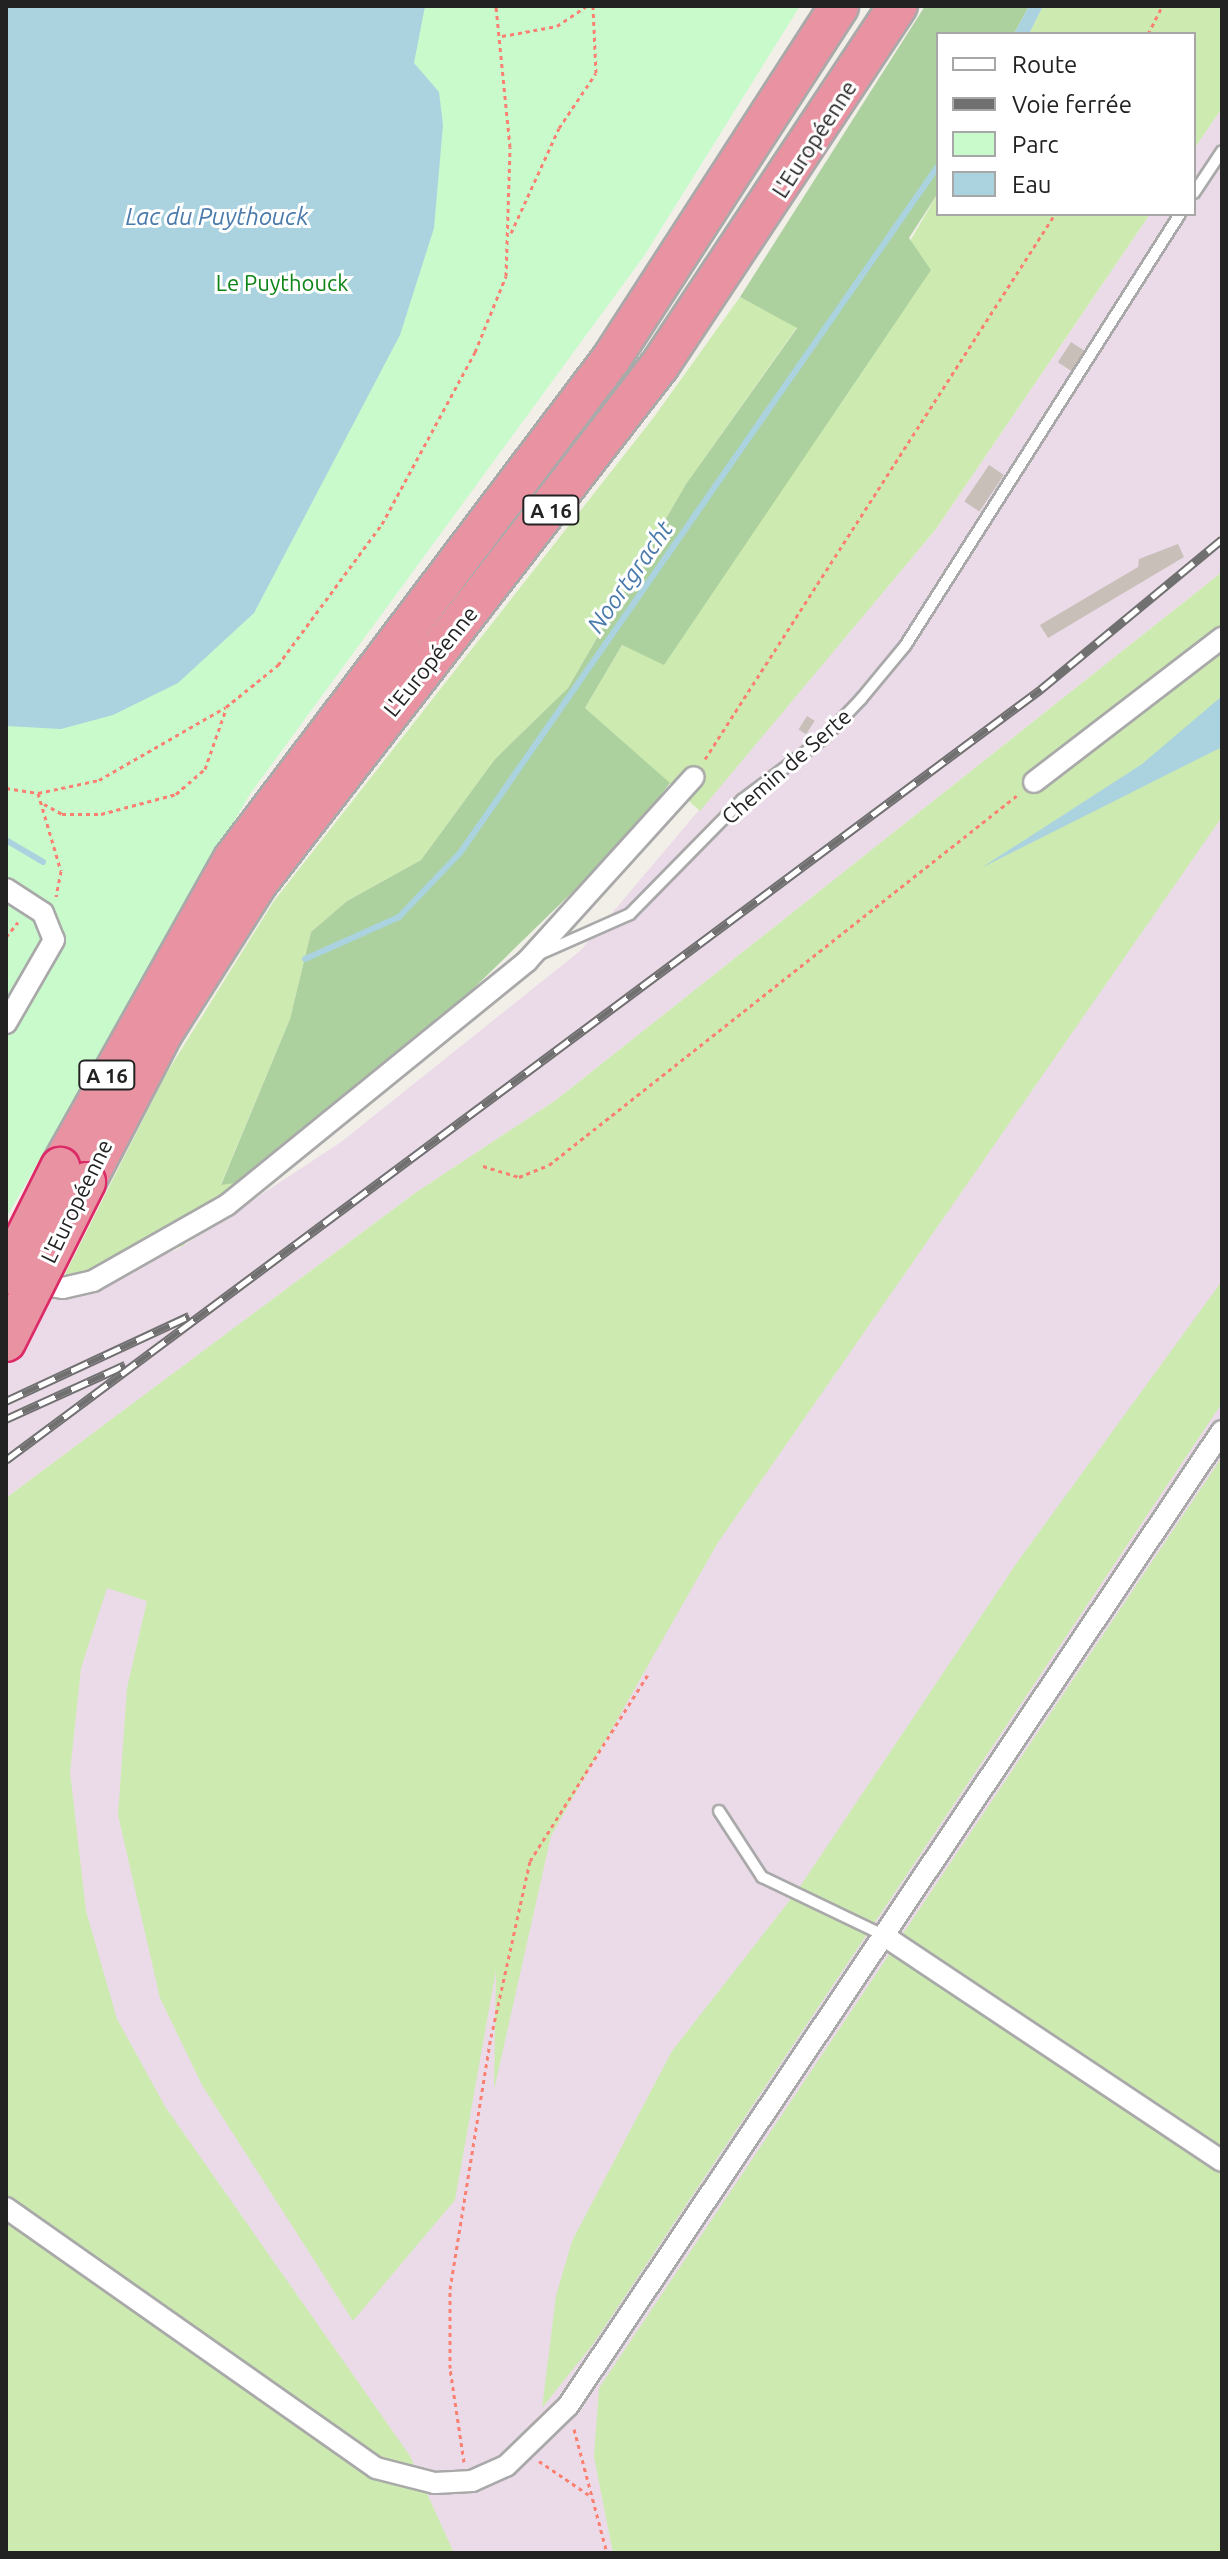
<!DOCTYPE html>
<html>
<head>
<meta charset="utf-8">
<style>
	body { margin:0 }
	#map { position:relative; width:1228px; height:2559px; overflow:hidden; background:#f2efe9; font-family:Ubuntu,sans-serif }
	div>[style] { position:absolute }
	.industrial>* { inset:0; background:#ebdbe8 }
	.grass>* { inset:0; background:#cdebb0 }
	.forest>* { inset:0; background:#add19e }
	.park>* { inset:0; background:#c8facc }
	.water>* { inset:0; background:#aad3df }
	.stream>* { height:6px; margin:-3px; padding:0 3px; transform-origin:3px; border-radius:3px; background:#aad3df }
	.building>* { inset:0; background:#c7bfb8; transform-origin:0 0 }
	.path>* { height:3px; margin-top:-1.5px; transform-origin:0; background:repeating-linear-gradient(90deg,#fa8072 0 4px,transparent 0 8px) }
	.roads { filter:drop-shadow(2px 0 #a9a9a9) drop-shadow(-2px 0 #a9a9a9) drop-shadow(0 2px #a9a9a9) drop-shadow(0 -2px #a9a9a9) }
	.lane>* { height:10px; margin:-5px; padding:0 5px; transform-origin:5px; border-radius:5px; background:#fff }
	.street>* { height:20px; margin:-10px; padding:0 10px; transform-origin:10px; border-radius:10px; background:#fff }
	.highway>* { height:38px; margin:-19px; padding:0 19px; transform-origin:19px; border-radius:19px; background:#e892a2 }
	.rail>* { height:9px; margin-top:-4.5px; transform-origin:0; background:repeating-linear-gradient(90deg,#fff 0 18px,#707070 0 36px); box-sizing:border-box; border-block:2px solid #707070 }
	.bridges { filter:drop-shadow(2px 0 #dc2a67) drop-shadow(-2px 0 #dc2a67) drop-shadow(0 2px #dc2a67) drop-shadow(0 -2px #dc2a67) }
	.highway-bridge>* { height:38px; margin:-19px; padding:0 19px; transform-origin:19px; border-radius:19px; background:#e892a2 }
	span { translate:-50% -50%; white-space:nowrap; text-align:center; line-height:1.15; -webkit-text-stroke:6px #fff; paint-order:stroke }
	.shield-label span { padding:2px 6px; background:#fff; border:2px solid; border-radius:6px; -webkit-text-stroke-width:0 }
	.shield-label { font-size:20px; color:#222; font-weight:700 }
	.street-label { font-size:22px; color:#222 }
	.park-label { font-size:22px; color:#0c8416 }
	.water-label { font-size:24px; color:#4a7aab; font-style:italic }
	.frame { position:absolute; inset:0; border:8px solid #222; pointer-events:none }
	.legend { position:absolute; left:936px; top:32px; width:260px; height:184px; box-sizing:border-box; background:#fff; border:2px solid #a7a7a7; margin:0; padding:10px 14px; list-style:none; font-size:24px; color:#222 }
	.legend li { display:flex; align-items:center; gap:16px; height:40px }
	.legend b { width:40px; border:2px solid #a7a7a7 }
</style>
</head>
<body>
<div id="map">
	<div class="industrial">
		<div style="clip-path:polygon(1222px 108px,1222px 572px,556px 1100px,415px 1193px,6px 1498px,6px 1295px,177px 1250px,341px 1142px,580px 951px,936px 529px,1150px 214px,1194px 214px,1194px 149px)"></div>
		<div style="clip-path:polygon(1222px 651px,1222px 2553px,6px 2553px,6px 1528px)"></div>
	</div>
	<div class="grass">
		<div style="clip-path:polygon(1043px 6px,1222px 6px,1222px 108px,1194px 149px,1194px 34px,1029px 34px)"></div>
		<div style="clip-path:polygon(938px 193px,938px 214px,1150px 214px,936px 529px,700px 811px,585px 708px,622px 645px,664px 664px)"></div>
		<div style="clip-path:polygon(740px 297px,797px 327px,686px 484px,568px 688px,495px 759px,421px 860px,347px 901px,311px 932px,290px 1019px,221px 1184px,241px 1182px,183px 1246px,62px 1280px,166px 1074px,274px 901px,654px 417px)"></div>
		<div style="clip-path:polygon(1222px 572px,1222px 817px,717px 1544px,551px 1836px,494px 2090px,496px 1970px,455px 2200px,353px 2321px,202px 2085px,160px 1998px,118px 1815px,127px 1688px,147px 1601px,107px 1588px,81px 1668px,70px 1772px,86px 1911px,117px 2019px,166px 2108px,410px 2456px,454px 2553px,6px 2553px,6px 1498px,415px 1193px,556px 1100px)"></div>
		<div style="clip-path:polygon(1222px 1281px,1222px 1403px,593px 2344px,542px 2408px,556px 2296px,572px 2241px,672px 2051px,797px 1891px,1018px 1561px)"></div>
		<div style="clip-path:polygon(1222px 1457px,1222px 2553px,613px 2553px,594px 2457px,599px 2388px)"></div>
	</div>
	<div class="forest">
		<div style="clip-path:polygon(925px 6px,1029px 6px,1014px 34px,938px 34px,938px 193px,909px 238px,931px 270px,664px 665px,622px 645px,585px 708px,670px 783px,625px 841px,404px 1056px,241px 1182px,221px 1185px,290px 1019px,311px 932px,347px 901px,421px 860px,495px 759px,568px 688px,686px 484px,797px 328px,740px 297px)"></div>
	</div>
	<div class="park">
		<div style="clip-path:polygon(6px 6px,800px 6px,644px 256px,250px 794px,6px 1218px)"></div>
	</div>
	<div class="water">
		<div style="clip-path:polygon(6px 6px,425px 6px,414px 63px,439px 92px,443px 125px,434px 228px,400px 335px,254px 613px,178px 683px,113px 715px,61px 729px,6px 726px)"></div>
		<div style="clip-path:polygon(1029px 6px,1043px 6px,1029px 34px,1014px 34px)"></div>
		<div style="clip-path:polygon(1222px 696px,1222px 747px,981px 868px,1142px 764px)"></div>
	</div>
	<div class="stream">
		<div style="left:6px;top:840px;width:43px;rotate:30.7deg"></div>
		<div style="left:305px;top:959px;width:103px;rotate:-24.1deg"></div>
		<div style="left:399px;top:917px;width:88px;rotate:-46.4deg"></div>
		<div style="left:460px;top:853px;width:837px;rotate:-55.17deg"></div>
	</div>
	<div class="building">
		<div style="left:1071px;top:342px;width:17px;height:24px;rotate:33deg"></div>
		<div style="left:989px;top:465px;width:18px;height:44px;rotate:34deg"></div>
		<div style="clip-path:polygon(1178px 544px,1184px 557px,1048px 638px,1040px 625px,1138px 567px,1139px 559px)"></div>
		<div style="left:807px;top:716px;width:9px;height:16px;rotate:32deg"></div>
	</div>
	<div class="path">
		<div style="left:1148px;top:34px;width:31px;rotate:-63deg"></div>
		<div style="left:502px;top:36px;width:56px;rotate:-10.3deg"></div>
		<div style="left:557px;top:26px;width:36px;rotate:-34deg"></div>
		<div style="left:511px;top:233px;width:115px;rotate:-65.4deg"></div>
		<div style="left:559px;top:128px;width:66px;rotate:-56.1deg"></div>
		<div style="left:596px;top:73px;width:67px;rotate:-92.6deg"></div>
		<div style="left:705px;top:759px;width:648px;rotate:-57.29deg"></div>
		<div style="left:6px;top:788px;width:32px;rotate:9deg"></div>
		<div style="left:38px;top:793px;width:62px;rotate:-12deg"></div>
		<div style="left:99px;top:780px;width:146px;rotate:-29.9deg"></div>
		<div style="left:226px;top:707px;width:67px;rotate:-38.9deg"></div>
		<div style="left:278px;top:665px;width:175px;rotate:-53.6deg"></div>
		<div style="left:382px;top:524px;width:196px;rotate:-61.6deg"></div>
		<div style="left:475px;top:352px;width:82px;rotate:-67.8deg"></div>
		<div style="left:506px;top:276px;width:129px;rotate:-88.2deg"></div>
		<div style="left:510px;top:147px;width:142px;rotate:-95.7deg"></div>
		<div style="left:38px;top:793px;width:81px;rotate:73.6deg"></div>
		<div style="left:61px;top:871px;width:26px;rotate:101deg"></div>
		<div style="left:44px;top:804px;width:21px;rotate:29deg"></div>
		<div style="left:62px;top:814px;width:39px"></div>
		<div style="left:101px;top:814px;width:78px;rotate:-14.9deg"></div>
		<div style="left:176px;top:794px;width:38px;rotate:-41deg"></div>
		<div style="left:205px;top:769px;width:64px;rotate:-70.7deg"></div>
		<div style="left:6px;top:937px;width:19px;rotate:-51deg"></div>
		<div style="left:483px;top:1166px;width:38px;rotate:17deg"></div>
		<div style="left:519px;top:1177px;width:32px;rotate:-22deg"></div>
		<div style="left:549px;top:1165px;width:600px;rotate:-38.3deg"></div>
		<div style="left:574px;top:2429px;width:128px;rotate:75.1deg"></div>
		<div style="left:539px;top:2461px;width:60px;rotate:34.2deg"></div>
		<div style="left:464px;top:2462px;width:95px;rotate:-98.5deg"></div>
		<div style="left:450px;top:2368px;width:79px;rotate:-90deg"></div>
		<div style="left:450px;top:2289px;width:255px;rotate:-80.8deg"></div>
		<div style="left:491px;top:2037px;width:180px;rotate:-77.5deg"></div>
		<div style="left:530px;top:1861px;width:222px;rotate:-57.7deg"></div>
	</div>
	<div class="roads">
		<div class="lane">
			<div style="left:1194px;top:193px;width:50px;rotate:-56.3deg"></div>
			<div style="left:542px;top:953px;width:96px;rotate:-23.9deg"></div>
			<div style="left:630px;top:914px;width:160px;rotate:-45.5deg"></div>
			<div style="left:742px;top:800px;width:103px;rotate:-37.1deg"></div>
			<div style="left:824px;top:738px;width:54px;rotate:-46.5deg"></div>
			<div style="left:861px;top:699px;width:69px;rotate:-50.3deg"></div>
			<div style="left:905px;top:646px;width:512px;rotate:-57.52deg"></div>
			<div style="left:719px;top:1811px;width:79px;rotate:56.9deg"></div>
			<div style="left:762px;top:1877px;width:134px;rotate:25.6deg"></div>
		</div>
		<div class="street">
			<div style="left:1034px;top:782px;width:237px;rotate:-37.5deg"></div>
			<div style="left:6px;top:889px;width:44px;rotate:33deg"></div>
			<div style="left:43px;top:913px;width:29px;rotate:68deg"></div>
			<div style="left:54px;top:940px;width:96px;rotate:120deg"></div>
			<div style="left:28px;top:1283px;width:35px;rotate:8deg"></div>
			<div style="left:63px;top:1288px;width:31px;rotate:-13deg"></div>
			<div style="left:93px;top:1281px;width:154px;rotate:-29.6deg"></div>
			<div style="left:227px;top:1205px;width:387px;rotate:-39.1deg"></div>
			<div style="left:527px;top:961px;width:248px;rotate:-47.8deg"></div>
			<div style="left:883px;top:1935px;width:407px;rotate:33.7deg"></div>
			<div style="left:6px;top:2208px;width:452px;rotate:35.1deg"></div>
			<div style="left:376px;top:2468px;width:61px;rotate:14.3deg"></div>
			<div style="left:435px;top:2483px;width:37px;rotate:-3deg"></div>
			<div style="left:472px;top:2481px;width:37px;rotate:-24deg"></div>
			<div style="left:506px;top:2466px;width:86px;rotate:-44.1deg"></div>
			<div style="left:568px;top:2406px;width:1174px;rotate:-56.15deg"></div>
		</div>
		<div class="highway">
			<div style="left:60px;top:1167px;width:353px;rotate:-60.7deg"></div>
			<div style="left:233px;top:859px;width:627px;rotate:-52.91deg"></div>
			<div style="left:611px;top:359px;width:420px;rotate:-57.1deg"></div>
			<div style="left:86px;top:1182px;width:168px;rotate:-62.7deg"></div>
			<div style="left:163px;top:1033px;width:178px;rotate:-57.7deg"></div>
			<div style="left:258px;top:883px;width:656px;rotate:-52.19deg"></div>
			<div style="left:660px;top:365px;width:431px;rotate:-56.5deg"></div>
		</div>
	</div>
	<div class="rail">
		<div style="left:6px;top:1401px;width:202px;rotate:-24.9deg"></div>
		<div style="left:6px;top:1419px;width:131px;rotate:-24.4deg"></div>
		<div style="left:6px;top:1460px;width:1291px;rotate:-36.68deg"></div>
		<div style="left:1041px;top:689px;width:235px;rotate:-39.6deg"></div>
	</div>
	<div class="bridges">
		<div class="highway-bridge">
			<div style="left:6px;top:1275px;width:121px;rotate:-63.4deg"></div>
			<div style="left:6px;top:1342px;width:179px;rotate:-63.4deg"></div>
		</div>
	</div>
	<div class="shield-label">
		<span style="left:551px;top:510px">A 16</span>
		<span style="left:107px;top:1075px">A 16</span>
	</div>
	<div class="street-label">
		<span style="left:814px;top:139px;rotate:-57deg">L'Européenne</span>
		<span style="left:430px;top:661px;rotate:-51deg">L'Européenne</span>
		<span style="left:786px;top:766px;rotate:-41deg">Chemin de Serte</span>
		<span style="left:76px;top:1201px;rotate:-64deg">L'Européenne</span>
	</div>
	<div class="park-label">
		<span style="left:282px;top:283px">Le Puythouck</span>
	</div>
	<div class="water-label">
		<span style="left:217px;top:217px">Lac du Puythouck</span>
		<span style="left:630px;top:577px;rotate:-55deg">Noortgracht</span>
	</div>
	<div class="frame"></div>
	<ul class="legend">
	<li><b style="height:10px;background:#fff"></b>Route</li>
	<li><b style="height:10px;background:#707070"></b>Voie ferrée</li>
	<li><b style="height:22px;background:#c8facc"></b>Parc</li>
	<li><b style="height:22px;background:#aad3df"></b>Eau</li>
	</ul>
</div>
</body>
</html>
